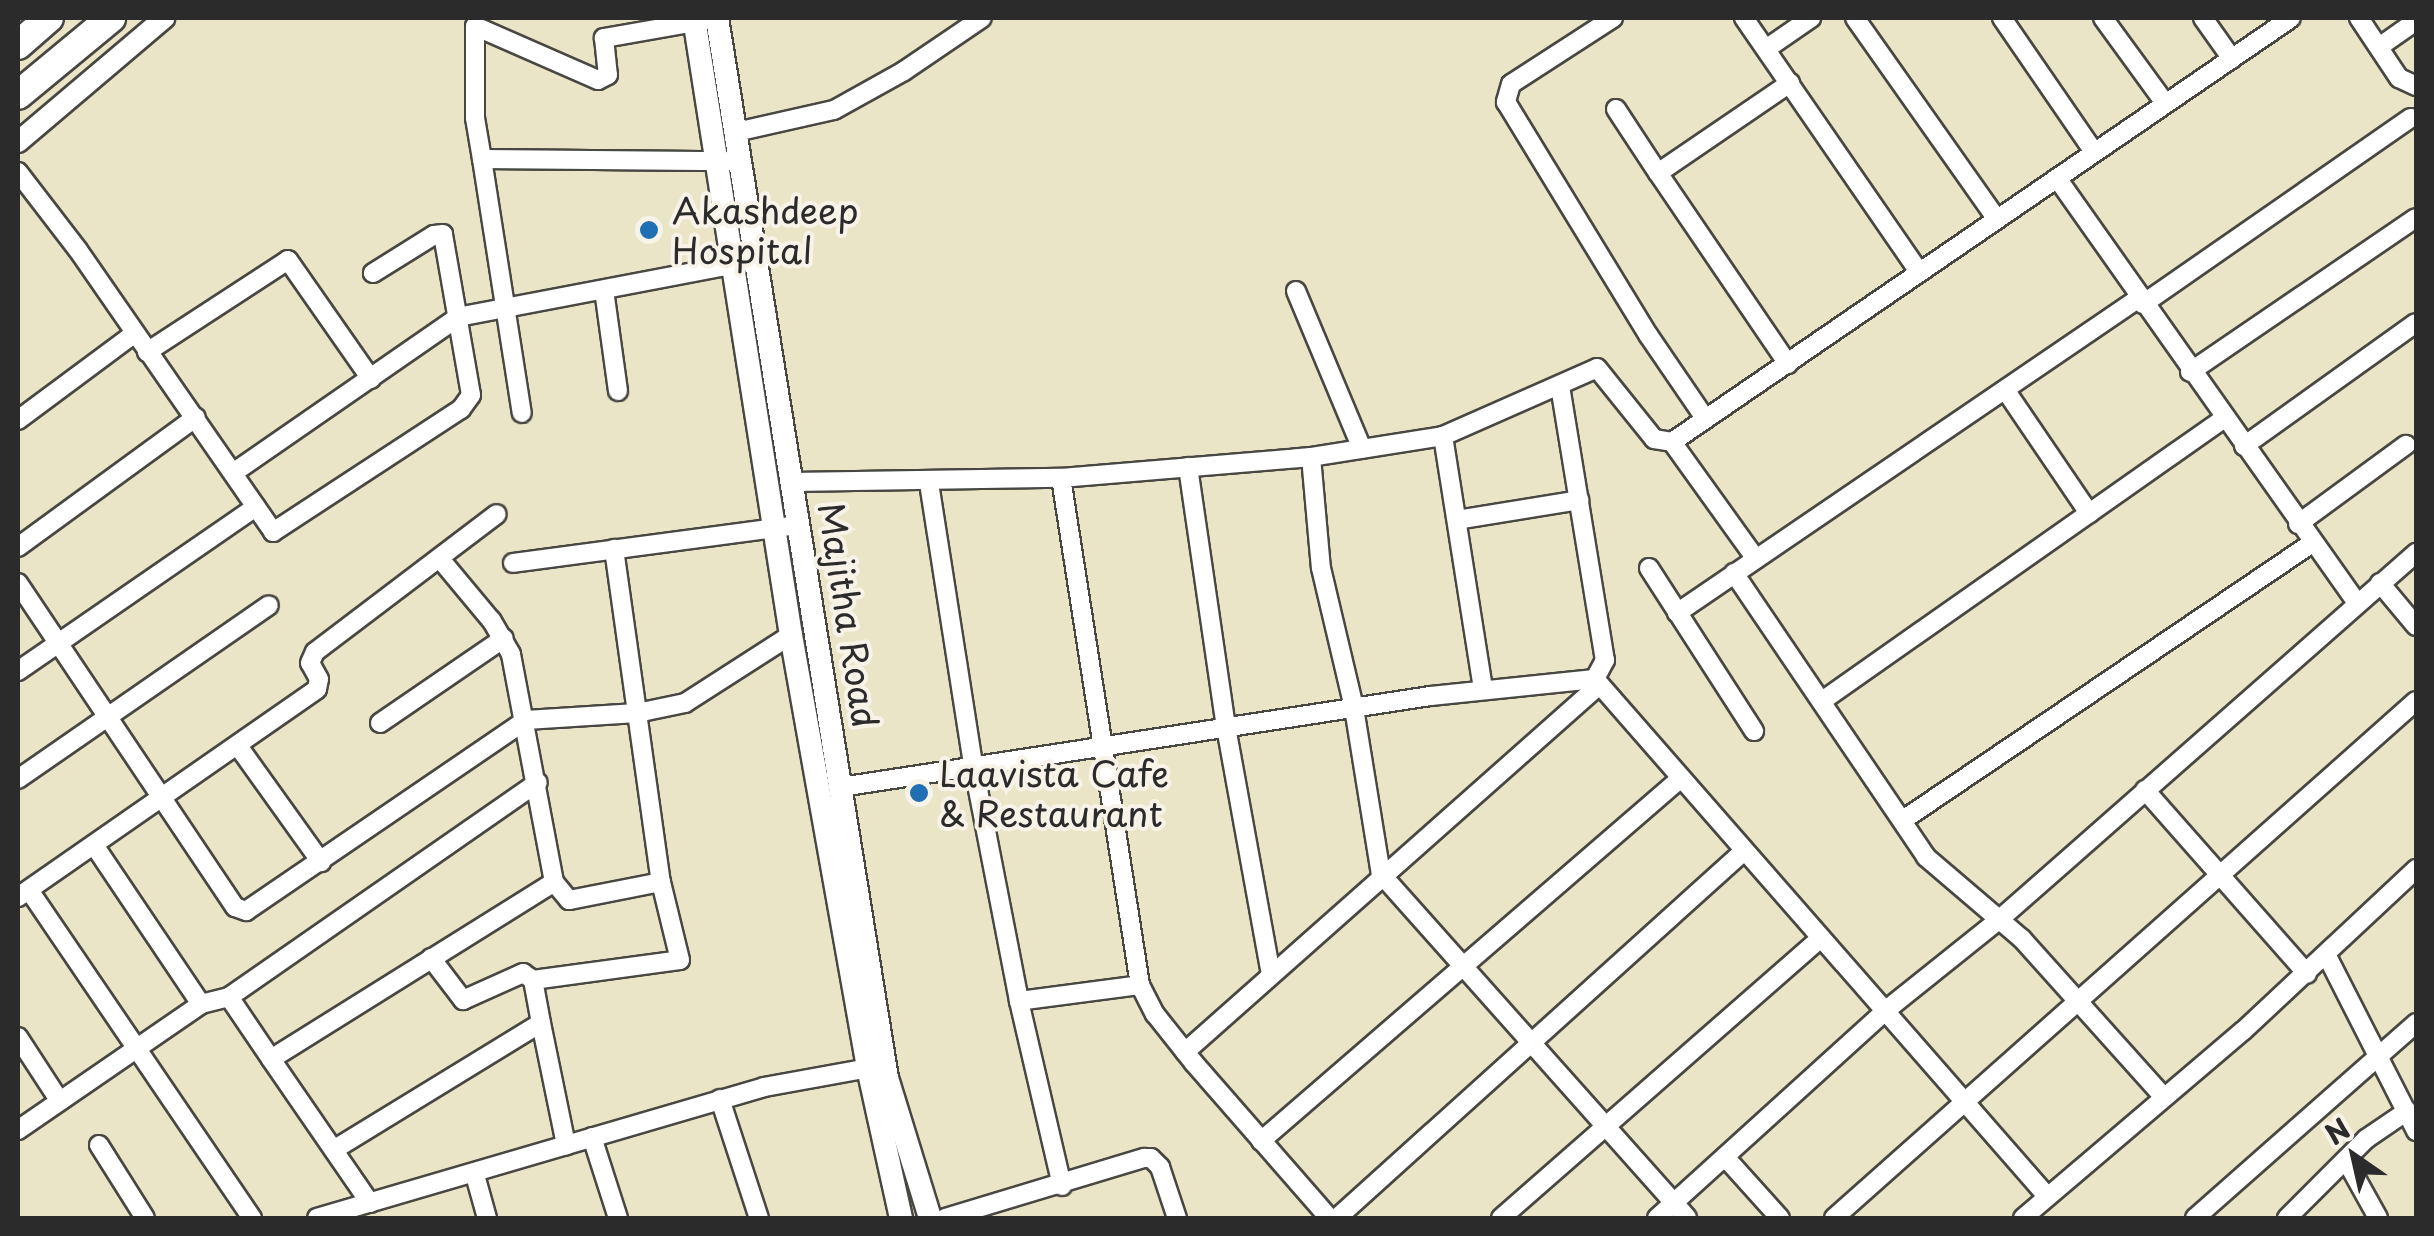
<!DOCTYPE html>
<html>
<head>
<meta charset="utf-8">
<style>
	body { margin:0 }
	#map { position:relative; width:2434px; height:1236px; overflow:hidden; background:#eae5c7; font-family:"Playpen Sans",sans-serif }
	div>[style] { position:absolute }
	.roads { filter:drop-shadow(2px 0 #484742) drop-shadow(-2px 0 #484742) drop-shadow(0 2px #484742) drop-shadow(0 -2px #484742) }
	.minor>* { height:18px; margin:-9px; padding:0 9px; transform-origin:9px; border-radius:9px; background:#fff }
	.tertiary>* { height:20px; margin:-10px; padding:0 10px; transform-origin:10px; border-radius:10px; background:#fff }
	.secondary>* { height:22px; margin:-11px; padding:0 11px; transform-origin:11px; border-radius:11px; background:#fff }
	.trunk>* { height:28px; margin:-14px; padding:0 14px; transform-origin:14px; border-radius:14px; background:#fff }
	.dots>* { width:28px; height:28px; translate:-50% -50%; box-sizing:border-box; border:5px solid #f7f3e8; border-radius:50% }
	span { translate:-50% -50%; white-space:nowrap; text-align:center; line-height:1.15; -webkit-text-stroke:8px #f7f3e8; paint-order:stroke }
	.poi-label { font-size:35px; color:#2b2b2b }
	.left { translate:0 -50%; text-align:left }
	.street-label { font-size:35px; color:#2b2b2b }
	.frame { position:absolute; inset:0; border:20px solid #2b2b2b; pointer-events:none }
	.north { position:absolute; left:2304px; top:1106px; width:100px; height:100px; -webkit-text-stroke:8px #f7f3e8; paint-order:stroke; rotate:326deg; font-size:28px; font-weight:700; line-height:40px; text-align:center; color:#2b2b2b }
	.north::after { content:''; display:block; margin:auto; width:35px; height:45px; background:#2b2b2b; clip-path:polygon(50% 0,100% 100%,50% 72%,0 100%) }
</style>
</head>
<body>
<div id="map">
	<div class="roads">
		<div class="minor">
			<div style="left:1613px;top:18px;width:121px;rotate:147.1deg"></div>
			<div style="left:1511px;top:84px;width:19px;rotate:106deg"></div>
			<div style="left:1506px;top:102px;width:274px;rotate:58.6deg"></div>
			<div style="left:1649px;top:336px;width:99px;rotate:55.7deg"></div>
			<div style="left:1744px;top:18px;width:308px;rotate:55.4deg"></div>
			<div style="left:1855px;top:18px;width:245px;rotate:54.8deg"></div>
			<div style="left:2002px;top:18px;width:163px;rotate:55.5deg"></div>
			<div style="left:2103px;top:18px;width:105px;rotate:53.9deg"></div>
			<div style="left:2203px;top:18px;width:50px;rotate:54.7deg"></div>
			<div style="left:2359px;top:18px;width:72px;rotate:56.3deg"></div>
			<div style="left:2399px;top:78px;width:19px;rotate:25deg"></div>
			<div style="left:707px;top:20px;width:105px;rotate:170.1deg"></div>
			<div style="left:604px;top:38px;width:37px;rotate:84deg"></div>
			<div style="left:608px;top:75px;width:11px;rotate:153deg"></div>
			<div style="left:598px;top:80px;width:134px;rotate:-156.3deg"></div>
			<div style="left:475px;top:26px;width:92px;rotate:90deg"></div>
			<div style="left:475px;top:118px;width:42px;rotate:80.3deg"></div>
			<div style="left:482px;top:159px;width:247px;rotate:0.5deg"></div>
			<div style="left:2379px;top:47px;width:45px;rotate:-35.1deg"></div>
			<div style="left:1766px;top:49px;width:55px;rotate:-34.6deg"></div>
			<div style="left:1616px;top:109px;width:77px;rotate:56.7deg"></div>
			<div style="left:736px;top:132px;width:100px;rotate:-12.7deg"></div>
			<div style="left:834px;top:110px;width:80px;rotate:-29.1deg"></div>
			<div style="left:904px;top:71px;width:94px;rotate:-34.2deg"></div>
			<div style="left:482px;top:159px;width:257px;rotate:81.1deg"></div>
			<div style="left:18px;top:172px;width:98px;rotate:52.4deg"></div>
			<div style="left:78px;top:250px;width:343px;rotate:55.3deg"></div>
			<div style="left:273px;top:532px;width:225px;rotate:-33.2deg"></div>
			<div style="left:461px;top:409px;width:17px;rotate:-54deg"></div>
			<div style="left:471px;top:395px;width:163px;rotate:-99.9deg"></div>
			<div style="left:443px;top:234px;width:9px;rotate:174deg"></div>
			<div style="left:434px;top:235px;width:72px;rotate:148.1deg"></div>
			<div style="left:2057px;top:178px;width:520px;rotate:54.78deg"></div>
			<div style="left:604px;top:290px;width:102px;rotate:82.1deg"></div>
			<div style="left:1296px;top:291px;width:171px;rotate:67.3deg"></div>
			<div style="left:2143px;top:304px;width:326px;rotate:-34.8deg"></div>
			<div style="left:147px;top:352px;width:168px;rotate:-33.1deg"></div>
			<div style="left:288px;top:260px;width:145px;rotate:55.1deg"></div>
			<div style="left:1788px;top:364px;width:231px;rotate:-124.2deg"></div>
			<div style="left:1658px;top:173px;width:160px;rotate:-34.3deg"></div>
			<div style="left:2190px;top:372px;width:273px;rotate:-34.3deg"></div>
			<div style="left:1560px;top:386px;width:278px;rotate:80.7deg"></div>
			<div style="left:1605px;top:660px;width:21px;rotate:118deg"></div>
			<div style="left:2006px;top:391px;width:148px;rotate:55.8deg"></div>
			<div style="left:18px;top:420px;width:144px;rotate:-36.6deg"></div>
			<div style="left:1443px;top:436px;width:256px;rotate:81deg"></div>
			<div style="left:1672px;top:442px;width:750px;rotate:-34.41deg"></div>
			<div style="left:2244px;top:446px;width:211px;rotate:-35.6deg"></div>
			<div style="left:1311px;top:457px;width:111px;rotate:84.9deg"></div>
			<div style="left:1321px;top:568px;width:144px;rotate:76.7deg"></div>
			<div style="left:1354px;top:708px;width:168px;rotate:80.8deg"></div>
			<div style="left:1381px;top:874px;width:460px;rotate:48.3deg"></div>
			<div style="left:1188px;top:467px;width:263px;rotate:81.7deg"></div>
			<div style="left:1226px;top:727px;width:251px;rotate:79.7deg"></div>
			<div style="left:233px;top:473px;width:274px;rotate:-34.7deg"></div>
			<div style="left:458px;top:317px;width:288px;rotate:-10.8deg"></div>
			<div style="left:1061px;top:478px;width:513px;rotate:81.14deg"></div>
			<div style="left:1140px;top:985px;width:33px;rotate:63deg"></div>
			<div style="left:1155px;top:1014px;width:63px;rotate:51.5deg"></div>
			<div style="left:1194px;top:1063px;width:206px;rotate:48.9deg"></div>
			<div style="left:792px;top:482px;width:269px;rotate:-0.9deg"></div>
			<div style="left:1061px;top:478px;width:251px;rotate:-4.8deg"></div>
			<div style="left:1311px;top:457px;width:134px;rotate:-9deg"></div>
			<div style="left:1443px;top:436px;width:168px;rotate:-23.8deg"></div>
			<div style="left:1597px;top:368px;width:91px;rotate:51.2deg"></div>
			<div style="left:1654px;top:439px;width:18px;rotate:9deg"></div>
			<div style="left:1672px;top:442px;width:144px;rotate:54.3deg"></div>
			<div style="left:929px;top:483px;width:290px;rotate:81.1deg"></div>
			<div style="left:974px;top:769px;width:236px;rotate:79deg"></div>
			<div style="left:1019px;top:1001px;width:190px;rotate:76.9deg"></div>
			<div style="left:1457px;top:520px;width:124px;rotate:-9.3deg"></div>
			<div style="left:2298px;top:524px;width:134px;rotate:-36.2deg"></div>
			<div style="left:18px;top:547px;width:220px;rotate:-36.1deg"></div>
			<div style="left:614px;top:549px;width:336px;rotate:82deg"></div>
			<div style="left:513px;top:563px;width:289px;rotate:-7.6deg"></div>
			<div style="left:1649px;top:568px;width:194px;rotate:57.2deg"></div>
			<div style="left:1734px;top:573px;width:343px;rotate:55.9deg"></div>
			<div style="left:1926px;top:857px;width:126px;rotate:40.5deg"></div>
			<div style="left:2022px;top:939px;width:211px;rotate:48.1deg"></div>
			<div style="left:18px;top:583px;width:390px;rotate:56.2deg"></div>
			<div style="left:235px;top:907px;width:12px;rotate:20deg"></div>
			<div style="left:246px;top:911px;width:339px;rotate:-34.3deg"></div>
			<div style="left:526px;top:720px;width:111px;rotate:-3.6deg"></div>
			<div style="left:637px;top:713px;width:49px;rotate:-11.8deg"></div>
			<div style="left:685px;top:703px;width:126px;rotate:-32.7deg"></div>
			<div style="left:2380px;top:583px;width:56px;rotate:50.1deg"></div>
			<div style="left:1677px;top:613px;width:559px;rotate:-34.29deg"></div>
			<div style="left:18px;top:671px;width:289px;rotate:-34.6deg"></div>
			<div style="left:1822px;top:701px;width:490px;rotate:-35.1deg"></div>
			<div style="left:380px;top:723px;width:150px;rotate:-34.4deg"></div>
			<div style="left:238px;top:746px;width:143px;rotate:54.4deg"></div>
			<div style="left:18px;top:779px;width:305px;rotate:-34.7deg"></div>
			<div style="left:841px;top:787px;width:596px;rotate:-8.78deg"></div>
			<div style="left:1430px;top:696px;width:166px;rotate:-5.9deg"></div>
			<div style="left:1595px;top:679px;width:687px;rotate:48.84deg"></div>
			<div style="left:2145px;top:790px;width:245px;rotate:48.6deg"></div>
			<div style="left:1903px;top:820px;width:495px;rotate:-34.1deg"></div>
			<div style="left:94px;top:845px;width:192px;rotate:56.1deg"></div>
			<div style="left:29px;top:890px;width:397px;rotate:55.8deg"></div>
			<div style="left:18px;top:897px;width:364px;rotate:-34.8deg"></div>
			<div style="left:317px;top:689px;width:10px;rotate:-79deg"></div>
			<div style="left:319px;top:679px;width:18px;rotate:-119deg"></div>
			<div style="left:310px;top:663px;width:12px;rotate:-66deg"></div>
			<div style="left:315px;top:652px;width:228px;rotate:-37.2deg"></div>
			<div style="left:2326px;top:954px;width:199px;rotate:63deg"></div>
			<div style="left:431px;top:958px;width:53px;rotate:52.7deg"></div>
			<div style="left:463px;top:1000px;width:66px;rotate:-24.2deg"></div>
			<div style="left:523px;top:973px;width:12px;rotate:35deg"></div>
			<div style="left:533px;top:980px;width:148px;rotate:-7.7deg"></div>
			<div style="left:680px;top:960px;width:80px;rotate:-103.7deg"></div>
			<div style="left:661px;top:882px;width:94px;rotate:168.9deg"></div>
			<div style="left:569px;top:900px;width:23px;rotate:-130deg"></div>
			<div style="left:1019px;top:1001px;width:122px;rotate:-7.5deg"></div>
			<div style="left:541px;top:1023px;width:125px;rotate:78.4deg"></div>
			<div style="left:18px;top:1037px;width:75px;rotate:56.9deg"></div>
			<div style="left:1185px;top:1052px;width:550px;rotate:-41.54deg"></div>
			<div style="left:271px;top:1059px;width:75px;rotate:-124.1deg"></div>
			<div style="left:229px;top:997px;width:376px;rotate:-34.8deg"></div>
			<div style="left:720px;top:1099px;width:125px;rotate:71.9deg"></div>
			<div style="left:18px;top:1130px;width:222px;rotate:-34.5deg"></div>
			<div style="left:201px;top:1004px;width:29px;rotate:-14deg"></div>
			<div style="left:592px;top:1137px;width:85px;rotate:72.2deg"></div>
			<div style="left:1261px;top:1141px;width:554px;rotate:-40.83deg"></div>
			<div style="left:99px;top:1145px;width:86px;rotate:57.8deg"></div>
			<div style="left:335px;top:1149px;width:241px;rotate:-31.5deg"></div>
			<div style="left:541px;top:1023px;width:44px;rotate:-100.5deg"></div>
			<div style="left:1725px;top:1157px;width:82px;rotate:48deg"></div>
			<div style="left:2347px;top:1162px;width:64px;rotate:61deg"></div>
			<div style="left:475px;top:1175px;width:45px;rotate:74.4deg"></div>
			<div style="left:370px;top:1203px;width:175px;rotate:-124.5deg"></div>
			<div style="left:271px;top:1059px;width:334px;rotate:-32deg"></div>
			<div style="left:554px;top:882px;width:232px;rotate:-100.7deg"></div>
			<div style="left:511px;top:654px;width:39px;rotate:-120deg"></div>
			<div style="left:491px;top:620px;width:78px;rotate:-129.8deg"></div>
			<div style="left:317px;top:1218px;width:466px;rotate:-16.3deg"></div>
			<div style="left:764px;top:1087px;width:118px;rotate:-10.3deg"></div>
			<div style="left:945px;top:1218px;width:208px;rotate:-16.8deg"></div>
			<div style="left:1144px;top:1158px;width:7px"></div>
			<div style="left:1151px;top:1158px;width:13px;rotate:45deg"></div>
			<div style="left:1160px;top:1167px;width:54px;rotate:71.6deg"></div>
			<div style="left:1337px;top:1218px;width:548px;rotate:-42.04deg"></div>
			<div style="left:1501px;top:1218px;width:425px;rotate:-41.2deg"></div>
			<div style="left:1657px;top:1218px;width:308px;rotate:-42.2deg"></div>
			<div style="left:1885px;top:1011px;width:149px;rotate:-38.7deg"></div>
			<div style="left:2001px;top:918px;width:553px;rotate:-41.33deg"></div>
			<div style="left:1834px;top:1218px;width:778px;rotate:-41.62deg"></div>
			<div style="left:2023px;top:1218px;width:289px;rotate:-40.4deg"></div>
			<div style="left:2243px;top:1031px;width:237px;rotate:-43.1deg"></div>
			<div style="left:2195px;top:1218px;width:295px;rotate:-41.4deg"></div>
			<div style="left:2287px;top:1218px;width:112px;rotate:-45deg"></div>
			<div style="left:2366px;top:1139px;width:50px;rotate:-34.3deg"></div>
		</div>
		<div class="tertiary">
			<div style="left:18px;top:142px;width:192px;rotate:-40.3deg"></div>
		</div>
		<div class="secondary">
			<div style="left:694px;top:18px;width:625px;rotate:81.07deg"></div>
			<div style="left:791px;top:635px;width:440px;rotate:79.9deg"></div>
			<div style="left:868px;top:1068px;width:154px;rotate:77.6deg"></div>
			<div style="left:717px;top:18px;width:1074px;rotate:80.89deg"></div>
			<div style="left:887px;top:1078px;width:146px;rotate:72.9deg"></div>
		</div>
		<div class="trunk">
			<div style="left:18px;top:45px;width:41px;rotate:-41.1deg"></div>
			<div style="left:18px;top:95px;width:121px;rotate:-39.6deg"></div>
		</div>
	</div>
	<div class="dots">
		<div style="left:649px;top:230px;background:#1f6fb2"></div>
		<div style="left:919px;top:793px;background:#1f6fb2"></div>
	</div>
	<div class="poi-label">
		<span class="left" style="left:672px;top:230px">Akashdeep<br>Hospital</span>
		<span class="left" style="left:939px;top:793px">Laavista Cafe<br>&amp; Restaurant</span>
	</div>
	<div class="street-label">
		<span style="left:849px;top:615px;rotate:81deg">Majitha Road</span>
	</div>
	<div class="frame"></div>
	<div class="north">N</div>
</div>
</body>
</html>
